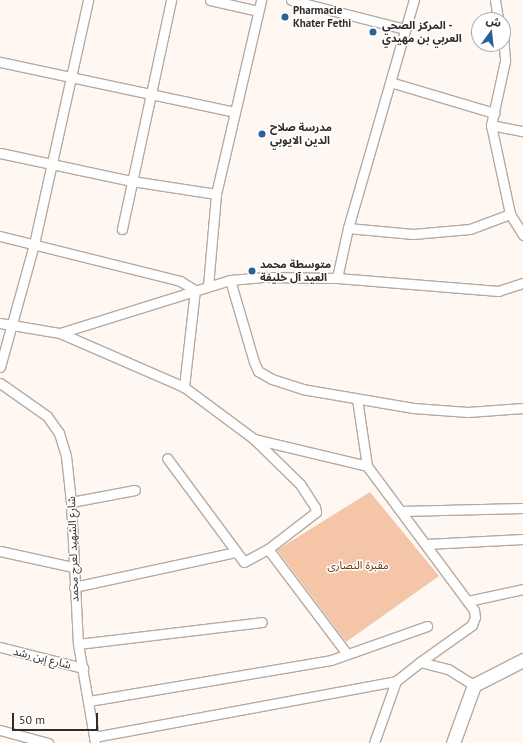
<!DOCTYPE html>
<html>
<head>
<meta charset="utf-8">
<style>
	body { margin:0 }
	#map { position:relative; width:523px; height:743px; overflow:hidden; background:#fef7f2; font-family:"PT Sans","Noto Sans Arabic",sans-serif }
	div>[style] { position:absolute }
	.green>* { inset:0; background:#f4c5a6 }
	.roads { filter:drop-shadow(1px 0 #b5aba3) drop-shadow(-1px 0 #b5aba3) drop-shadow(0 1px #b5aba3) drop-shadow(0 -1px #b5aba3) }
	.street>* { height:9px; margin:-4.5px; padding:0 4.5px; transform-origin:4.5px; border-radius:4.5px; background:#fff }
	.secondary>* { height:13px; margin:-6.5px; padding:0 6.5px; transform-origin:6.5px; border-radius:6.5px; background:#fff }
	.dots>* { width:11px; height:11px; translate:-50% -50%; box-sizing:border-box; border:2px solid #fff; border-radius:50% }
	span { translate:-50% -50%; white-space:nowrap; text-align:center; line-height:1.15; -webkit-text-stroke:3px #fff; paint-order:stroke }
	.poi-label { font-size:11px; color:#302c29; font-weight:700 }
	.left { translate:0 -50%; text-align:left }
	.street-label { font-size:11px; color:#302c29 }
	.park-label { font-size:11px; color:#6a3609 }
	.north { position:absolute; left:471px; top:12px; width:40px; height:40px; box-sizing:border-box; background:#fff; border:1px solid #acaba9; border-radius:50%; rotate:15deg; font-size:11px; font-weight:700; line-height:16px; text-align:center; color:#302c29 }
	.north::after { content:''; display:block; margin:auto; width:14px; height:18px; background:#296199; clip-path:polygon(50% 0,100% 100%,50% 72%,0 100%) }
	.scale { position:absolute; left:12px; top:713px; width:86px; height:18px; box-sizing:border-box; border:2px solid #302c29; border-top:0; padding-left:5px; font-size:12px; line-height:14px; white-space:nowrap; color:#302c29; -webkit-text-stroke:3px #fff; paint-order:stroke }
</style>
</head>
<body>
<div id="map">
	<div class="green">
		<div style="clip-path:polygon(370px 492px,439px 576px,346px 642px,277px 550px)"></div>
	</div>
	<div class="roads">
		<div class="street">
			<div style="left:210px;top:0;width:49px;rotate:12.9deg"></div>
			<div style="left:291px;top:0;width:118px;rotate:14.3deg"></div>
			<div style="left:495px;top:0;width:20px;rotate:81deg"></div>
			<div style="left:503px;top:36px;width:25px;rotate:85deg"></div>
			<div style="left:505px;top:61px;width:66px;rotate:102.3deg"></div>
			<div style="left:491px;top:125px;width:91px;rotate:77.9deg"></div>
			<div style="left:510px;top:214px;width:25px;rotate:58deg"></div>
			<div style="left:0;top:62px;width:240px;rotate:12deg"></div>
			<div style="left:390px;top:82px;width:109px;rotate:16.6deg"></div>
			<div style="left:491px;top:125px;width:33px;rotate:11deg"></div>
			<div style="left:0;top:153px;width:135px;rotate:12deg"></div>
			<div style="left:132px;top:181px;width:85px;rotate:8.8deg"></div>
			<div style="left:348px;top:228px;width:65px;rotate:5.3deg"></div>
			<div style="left:413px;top:234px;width:57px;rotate:-5deg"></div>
			<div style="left:470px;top:229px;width:43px;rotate:-20.6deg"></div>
			<div style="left:122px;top:229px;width:234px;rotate:-77.9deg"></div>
			<div style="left:0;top:236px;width:186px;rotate:14deg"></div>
			<div style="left:180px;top:281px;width:17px;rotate:31deg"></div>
			<div style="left:195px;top:290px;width:98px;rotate:96.5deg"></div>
			<div style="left:337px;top:278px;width:51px;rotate:-77.6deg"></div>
			<div style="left:348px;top:228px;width:237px;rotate:-73.9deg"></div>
			<div style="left:230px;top:280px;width:85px;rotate:73.7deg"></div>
			<div style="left:254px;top:362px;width:10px;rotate:66deg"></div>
			<div style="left:258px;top:371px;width:16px;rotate:30deg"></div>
			<div style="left:272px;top:379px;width:32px;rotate:18deg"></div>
			<div style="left:302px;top:389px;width:113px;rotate:9.7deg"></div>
			<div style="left:413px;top:408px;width:55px;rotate:4.2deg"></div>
			<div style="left:468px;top:412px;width:55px;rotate:-4.2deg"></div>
			<div style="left:208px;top:286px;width:92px;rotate:-85deg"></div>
			<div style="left:216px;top:194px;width:199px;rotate:-76.9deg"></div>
			<div style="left:0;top:323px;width:61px;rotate:9.5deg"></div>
			<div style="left:60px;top:333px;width:135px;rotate:23.5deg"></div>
			<div style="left:184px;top:387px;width:87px;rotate:36.6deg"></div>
			<div style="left:254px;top:439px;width:64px;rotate:44.4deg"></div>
			<div style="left:300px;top:484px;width:27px;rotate:57deg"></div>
			<div style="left:315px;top:507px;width:5px;rotate:79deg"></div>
			<div style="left:316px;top:512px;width:61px;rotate:142.4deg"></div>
			<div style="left:268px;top:549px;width:27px;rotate:152deg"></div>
			<div style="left:244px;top:562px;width:129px;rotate:-126.5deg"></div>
			<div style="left:60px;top:333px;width:178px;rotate:-17.3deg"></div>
			<div style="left:230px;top:280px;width:36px;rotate:-5deg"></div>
			<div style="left:266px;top:277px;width:71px;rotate:0.8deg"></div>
			<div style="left:337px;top:278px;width:162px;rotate:4.6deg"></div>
			<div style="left:498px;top:291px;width:26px;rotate:-18deg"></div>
			<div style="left:0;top:367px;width:128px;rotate:-74.5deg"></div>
			<div style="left:34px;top:244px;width:250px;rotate:-77.5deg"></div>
			<div style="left:0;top:383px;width:57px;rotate:35.1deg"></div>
			<div style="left:47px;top:416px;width:21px;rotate:55deg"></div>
			<div style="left:59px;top:433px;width:24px;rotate:73deg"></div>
			<div style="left:66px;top:456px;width:46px;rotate:83.8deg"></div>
			<div style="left:71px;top:502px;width:142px;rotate:87.2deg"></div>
			<div style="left:78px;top:644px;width:99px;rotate:80.2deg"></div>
			<div style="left:357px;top:399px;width:68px;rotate:81.5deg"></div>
			<div style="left:367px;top:466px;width:179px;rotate:53.4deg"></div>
			<div style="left:474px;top:610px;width:7px;rotate:82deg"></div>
			<div style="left:475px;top:617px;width:9px;rotate:111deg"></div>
			<div style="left:472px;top:625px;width:64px;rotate:144.6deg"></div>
			<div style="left:254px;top:439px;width:116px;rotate:13.4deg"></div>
			<div style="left:71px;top:502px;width:65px;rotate:-10.6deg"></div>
			<div style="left:401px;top:511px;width:122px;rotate:-1.4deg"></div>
			<div style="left:426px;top:544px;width:97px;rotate:-3deg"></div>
			<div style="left:268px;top:549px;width:131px;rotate:53deg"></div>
			<div style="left:0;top:551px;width:75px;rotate:12.4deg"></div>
			<div style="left:74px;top:587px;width:166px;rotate:-12.2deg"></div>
			<div style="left:468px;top:601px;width:56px;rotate:-12.3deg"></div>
			<div style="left:78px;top:644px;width:185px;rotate:-6.8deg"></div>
			<div style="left:0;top:647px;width:86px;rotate:14.2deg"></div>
			<div style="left:89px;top:701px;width:245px;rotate:-9.6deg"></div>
			<div style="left:331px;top:660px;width:102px;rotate:-19.5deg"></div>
			<div style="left:0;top:730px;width:50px;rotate:15.2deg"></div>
			<div style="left:94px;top:737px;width:307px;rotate:-10.5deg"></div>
			<div style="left:396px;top:681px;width:31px;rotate:-38deg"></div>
			<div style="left:420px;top:662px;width:29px;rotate:14deg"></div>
			<div style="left:448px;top:669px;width:31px;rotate:32deg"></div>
			<div style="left:374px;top:743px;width:66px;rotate:-70.5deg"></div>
		</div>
		<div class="secondary">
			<div style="left:453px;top:743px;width:62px;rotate:-70.1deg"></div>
			<div style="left:474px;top:685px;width:55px;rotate:-27deg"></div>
		</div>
	</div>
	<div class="dots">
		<div style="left:285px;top:17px;background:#296199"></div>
		<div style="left:373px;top:32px;background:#296199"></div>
		<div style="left:262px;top:134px;background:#296199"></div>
		<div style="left:252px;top:271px;background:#296199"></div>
	</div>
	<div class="poi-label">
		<span class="left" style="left:293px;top:17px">Pharmacie<br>Khater Fethi</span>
		<span class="left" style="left:382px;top:32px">المركز الصحي -<br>العربي بن مهيدي</span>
		<span class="left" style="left:270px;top:134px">مدرسة صلاح<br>الدين الايوبي</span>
		<span class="left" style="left:260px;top:271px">متوسطة محمد<br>العيد آل خليفة</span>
	</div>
	<div class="street-label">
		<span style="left:73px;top:549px;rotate:-92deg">شارع الشهيد لعرج محمد</span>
		<span style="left:42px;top:658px;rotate:14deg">شارع إبن رشد</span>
	</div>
	<div class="park-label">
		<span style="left:358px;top:565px">مقبرة النصارى</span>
	</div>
	<div class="north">ش</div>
	<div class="scale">50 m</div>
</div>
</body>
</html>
